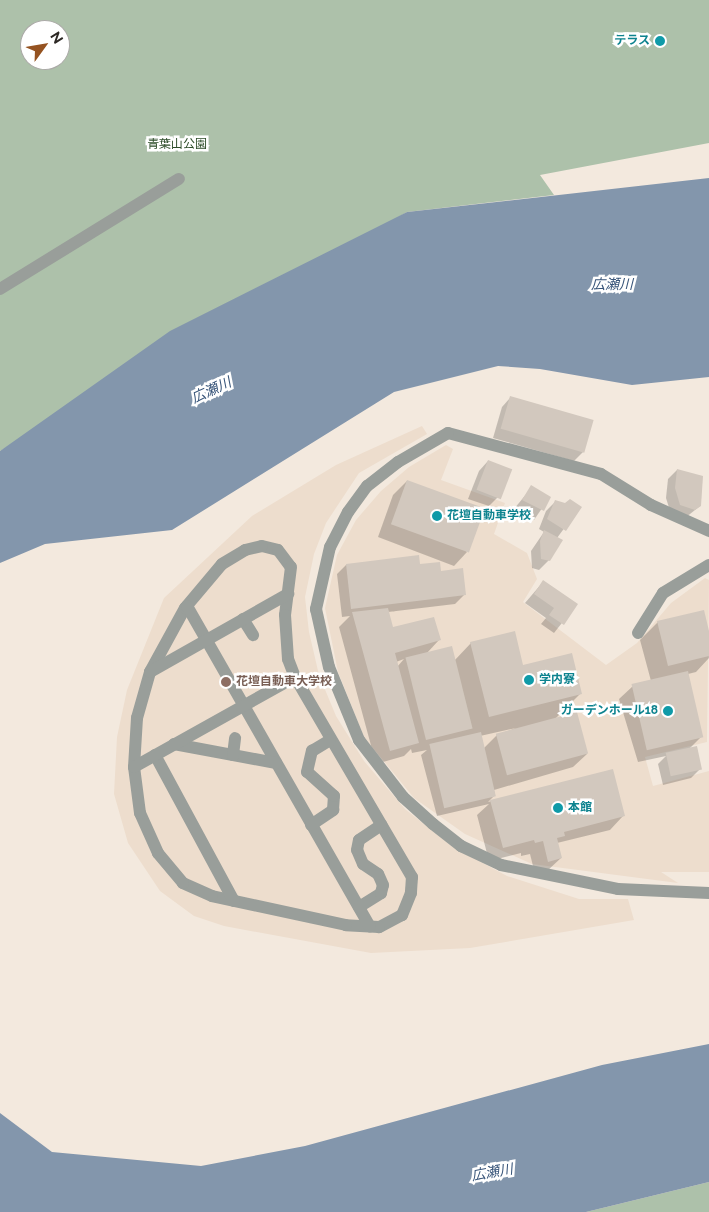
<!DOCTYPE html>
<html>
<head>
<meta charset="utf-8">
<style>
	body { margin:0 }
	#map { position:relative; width:709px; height:1212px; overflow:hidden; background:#f3e9de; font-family:Raleway,"Noto Sans JP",sans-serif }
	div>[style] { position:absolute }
	.built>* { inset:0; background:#edddcd }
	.green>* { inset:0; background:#adc1aa }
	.water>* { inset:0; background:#8396ac }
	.shadow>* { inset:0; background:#0003 }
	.building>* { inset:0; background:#d2c8be; transform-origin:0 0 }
	.lane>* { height:12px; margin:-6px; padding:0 6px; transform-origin:6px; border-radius:6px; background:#999e9a }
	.street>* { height:12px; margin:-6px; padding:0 6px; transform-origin:6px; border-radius:6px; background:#999e9a }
	.dots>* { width:14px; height:14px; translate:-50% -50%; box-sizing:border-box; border:2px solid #fff; border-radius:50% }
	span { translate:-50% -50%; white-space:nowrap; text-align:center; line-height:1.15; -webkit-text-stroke:5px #fff; paint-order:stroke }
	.culture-label { font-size:12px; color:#0d838f; font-weight:700 }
	.right { translate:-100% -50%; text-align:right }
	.left { translate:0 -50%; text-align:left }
	.park-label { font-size:12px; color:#2c4c28 }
	.education-label { font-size:12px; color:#785e54; font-weight:700 }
	.water-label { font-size:14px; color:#375479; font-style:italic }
	.north { position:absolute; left:20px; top:20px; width:50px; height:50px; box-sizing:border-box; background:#fff; border:1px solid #aba9a7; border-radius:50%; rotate:58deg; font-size:14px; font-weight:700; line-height:20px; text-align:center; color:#2c2824 }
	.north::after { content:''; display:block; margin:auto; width:18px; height:22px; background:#955321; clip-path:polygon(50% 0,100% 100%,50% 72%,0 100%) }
</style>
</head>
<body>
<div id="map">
	<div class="built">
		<div style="clip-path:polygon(422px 426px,427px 434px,359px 473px,326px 523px,314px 554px,305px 597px,309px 632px,319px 675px,336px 716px,364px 761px,405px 809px,453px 847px,507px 876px,579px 899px,628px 899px,634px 920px,470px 948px,371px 953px,224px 926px,194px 916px,160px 891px,128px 843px,114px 794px,117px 737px,127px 690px,164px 598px,252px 516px,336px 465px)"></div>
		<div style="clip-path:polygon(446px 445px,453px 449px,441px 480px,505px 503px,494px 534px,527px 553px,537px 579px,523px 602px,606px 665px,637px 643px,671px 603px,705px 578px,709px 580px,707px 742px,645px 757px,653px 786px,709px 771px,709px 872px,661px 872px,678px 883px,532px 864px,465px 834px,414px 798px,364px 737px,338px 672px,325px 608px,337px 555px,356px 520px,381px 491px,409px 467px)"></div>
	</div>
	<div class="green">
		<div style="clip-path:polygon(evenodd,0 0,709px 0,709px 143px,540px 175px,554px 195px,407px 212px,0 451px,0 0,30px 30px,60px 30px,60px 60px,30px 60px,30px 30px)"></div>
		<div style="clip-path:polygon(709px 1182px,709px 1212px,586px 1212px)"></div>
	</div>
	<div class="water">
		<div style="clip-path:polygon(709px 178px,709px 377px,632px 385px,540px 369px,498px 366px,394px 392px,172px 530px,45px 544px,0 563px,0 451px,170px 331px,407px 212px)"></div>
		<div style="clip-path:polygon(709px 1044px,709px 1182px,586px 1212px,0 1212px,0 1113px,52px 1152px,201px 1166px,305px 1146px,602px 1065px)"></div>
	</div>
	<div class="shadow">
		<div style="clip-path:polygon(511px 397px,583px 452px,574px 461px,493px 438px,502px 407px)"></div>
		<div style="clip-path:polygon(488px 461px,498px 497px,489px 506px,468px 499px,479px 471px)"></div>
		<div style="clip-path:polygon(677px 470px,700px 506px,685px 518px,671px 514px,666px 498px,668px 479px)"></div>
		<div style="clip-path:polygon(407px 481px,467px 552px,454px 566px,378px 537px,393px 495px)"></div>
		<div style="clip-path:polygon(532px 487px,549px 498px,534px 520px,514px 509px)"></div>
		<div style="clip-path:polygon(555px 502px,580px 507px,557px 538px,549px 560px,539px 570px,532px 568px,531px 551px,544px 532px,539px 529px,546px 511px)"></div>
		<div style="clip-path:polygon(evenodd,346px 565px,418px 565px,440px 572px,464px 595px,455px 604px,388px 612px,392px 629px,439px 640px,427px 653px,454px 661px,471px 643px,580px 694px,555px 719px,587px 754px,573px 767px,494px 790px,495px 795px,488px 802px,612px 770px,623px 816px,610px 830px,557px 843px,561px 858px,547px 871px,535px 874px,530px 854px,521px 856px,521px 853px,489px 861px,477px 815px,489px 804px,437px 816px,421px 755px,427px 750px,412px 753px,411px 749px,404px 756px,376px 764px,339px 627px,350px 616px,342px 617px,337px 574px,346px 565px,404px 659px,397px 667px,396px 662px,404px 659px,346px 565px,516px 728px,497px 735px,483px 749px,480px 736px,516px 728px)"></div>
		<div style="clip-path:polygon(543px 582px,576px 605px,554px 633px,541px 624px,546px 618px,525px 603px)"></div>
		<div style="clip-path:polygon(658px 622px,709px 637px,709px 658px,696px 672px,688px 674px,701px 737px,689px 749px,700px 769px,691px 778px,663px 785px,658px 764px,666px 756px,638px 762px,619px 699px,633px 686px,651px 681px,640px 640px)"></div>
	</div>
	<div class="building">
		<div style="left:510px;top:396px;width:87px;height:34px;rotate:16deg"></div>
		<div style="left:488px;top:460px;width:26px;height:32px;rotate:21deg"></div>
		<div style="clip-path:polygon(677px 469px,703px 476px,701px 506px,695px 510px,680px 505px,675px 488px)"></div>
		<div style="left:407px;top:480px;width:83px;height:47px;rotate:20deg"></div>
		<div style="clip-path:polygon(531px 485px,551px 497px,544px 511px,522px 500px)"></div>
		<div style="clip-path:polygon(570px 499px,582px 507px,566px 531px,547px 519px,555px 500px,565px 503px)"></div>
		<div style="clip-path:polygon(544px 530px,563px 540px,550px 561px,541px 559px,540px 541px)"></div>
		<div style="clip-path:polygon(419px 555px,420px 564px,440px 562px,441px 571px,463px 568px,466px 595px,351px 609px,346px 564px)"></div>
		<div style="clip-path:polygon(543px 580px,578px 604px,564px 625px,549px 615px,554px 608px,534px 594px)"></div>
		<div style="clip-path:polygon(388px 608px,393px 627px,434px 617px,441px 640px,395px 653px,419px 743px,390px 751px,352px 612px)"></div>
		<div style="clip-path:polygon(704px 610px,709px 631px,709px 656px,668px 666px,657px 621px)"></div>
		<div style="clip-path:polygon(515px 631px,523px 665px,572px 653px,582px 694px,489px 717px,470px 642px)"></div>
		<div style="left:452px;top:646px;width:85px;height:48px;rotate:76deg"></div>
		<div style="left:688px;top:671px;width:68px;height:58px;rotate:77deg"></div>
		<div style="left:577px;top:712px;width:43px;height:84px;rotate:75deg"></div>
		<div style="left:481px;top:732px;width:66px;height:53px;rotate:77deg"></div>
		<div style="left:697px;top:746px;width:24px;height:32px;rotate:78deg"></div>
		<div style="clip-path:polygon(613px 769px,625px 816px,564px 832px,565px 836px,557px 838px,562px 858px,548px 862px,543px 841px,535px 843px,534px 840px,503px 848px,490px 800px)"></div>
	</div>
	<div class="lane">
		<div style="left:0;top:289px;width:210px;rotate:-31.6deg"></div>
		<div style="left:448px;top:433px;width:158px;rotate:15deg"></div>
		<div style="left:601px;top:474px;width:59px;rotate:31.8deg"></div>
		<div style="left:651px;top:505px;width:64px;rotate:24.1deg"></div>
		<div style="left:262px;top:546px;width:16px;rotate:14deg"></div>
		<div style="left:278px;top:550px;width:21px;rotate:53deg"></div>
		<div style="left:291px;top:567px;width:48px;rotate:97.1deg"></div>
		<div style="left:285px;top:615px;width:44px;rotate:86.1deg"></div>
		<div style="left:288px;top:659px;width:19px;rotate:69deg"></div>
		<div style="left:295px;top:677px;width:232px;rotate:59.7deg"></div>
		<div style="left:412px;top:877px;width:16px;rotate:94deg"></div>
		<div style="left:411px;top:893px;width:24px;rotate:112deg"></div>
		<div style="left:402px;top:915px;width:26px;rotate:152deg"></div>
		<div style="left:379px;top:927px;width:33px;rotate:-177deg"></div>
		<div style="left:346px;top:925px;width:137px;rotate:-167.8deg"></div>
		<div style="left:212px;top:896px;width:32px;rotate:-156deg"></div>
		<div style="left:183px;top:883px;width:39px;rotate:-130deg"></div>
		<div style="left:158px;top:853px;width:44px;rotate:-114.2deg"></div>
		<div style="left:140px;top:813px;width:46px;rotate:-97.4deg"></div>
		<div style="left:134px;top:767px;width:49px;rotate:-86.5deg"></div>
		<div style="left:137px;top:718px;width:48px;rotate:-74.2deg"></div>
		<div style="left:150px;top:672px;width:73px;rotate:-61.3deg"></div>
		<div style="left:185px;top:608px;width:57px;rotate:-49.9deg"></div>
		<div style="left:222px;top:564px;width:27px;rotate:-31deg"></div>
		<div style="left:245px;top:550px;width:17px;rotate:-13deg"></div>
		<div style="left:187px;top:606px;width:369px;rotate:60.3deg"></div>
		<div style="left:243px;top:619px;width:19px;rotate:58deg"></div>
		<div style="left:638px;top:633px;width:47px;rotate:-58deg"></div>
		<div style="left:663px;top:593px;width:54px;rotate:-31.3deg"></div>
		<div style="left:150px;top:672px;width:159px;rotate:-29.5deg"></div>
		<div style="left:174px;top:744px;width:104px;rotate:10.6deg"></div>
		<div style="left:155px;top:755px;width:166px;rotate:61.6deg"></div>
		<div style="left:233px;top:755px;width:17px;rotate:-83deg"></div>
		<div style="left:134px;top:767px;width:184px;rotate:-29.2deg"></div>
		<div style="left:311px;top:825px;width:27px;rotate:-34deg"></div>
		<div style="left:333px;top:810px;width:14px;rotate:-86deg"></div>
		<div style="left:334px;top:796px;width:36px;rotate:-138deg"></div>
		<div style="left:307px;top:772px;width:22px;rotate:-77deg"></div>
		<div style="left:312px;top:751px;width:21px;rotate:-31deg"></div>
		<div style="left:359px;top:907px;width:26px;rotate:-32deg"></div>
		<div style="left:381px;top:893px;width:8px;rotate:-76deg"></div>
		<div style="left:383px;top:885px;width:12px;rotate:-114deg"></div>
		<div style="left:378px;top:874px;width:18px;rotate:-146deg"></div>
		<div style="left:363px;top:864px;width:15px;rotate:-113deg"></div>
		<div style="left:357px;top:850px;width:10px;rotate:-79deg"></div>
		<div style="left:359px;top:840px;width:27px;rotate:-34deg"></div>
	</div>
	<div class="street">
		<div style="left:448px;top:433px;width:58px;rotate:149.9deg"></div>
		<div style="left:398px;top:462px;width:39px;rotate:142deg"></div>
		<div style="left:367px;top:486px;width:32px;rotate:126deg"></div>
		<div style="left:348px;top:512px;width:39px;rotate:117deg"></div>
		<div style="left:330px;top:547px;width:64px;rotate:102.7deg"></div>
		<div style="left:316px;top:609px;width:59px;rotate:77.4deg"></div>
		<div style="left:329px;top:667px;width:79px;rotate:67.7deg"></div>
		<div style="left:359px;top:740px;width:72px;rotate:52.3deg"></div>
		<div style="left:403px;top:797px;width:40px;rotate:42deg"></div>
		<div style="left:433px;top:824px;width:36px;rotate:38deg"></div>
		<div style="left:461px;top:846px;width:44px;rotate:25.4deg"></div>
		<div style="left:501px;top:865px;width:119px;rotate:11.6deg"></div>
		<div style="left:618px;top:889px;width:91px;rotate:2.5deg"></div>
	</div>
	<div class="dots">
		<div style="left:660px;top:41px;background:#0f9aa8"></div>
		<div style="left:437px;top:516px;background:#0f9aa8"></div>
		<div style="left:529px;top:680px;background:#0f9aa8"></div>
		<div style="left:226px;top:682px;background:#8d6e63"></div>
		<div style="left:668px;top:711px;background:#0f9aa8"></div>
		<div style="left:558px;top:808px;background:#0f9aa8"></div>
	</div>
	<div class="culture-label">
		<span class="right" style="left:650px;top:41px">テラス</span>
		<span class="left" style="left:447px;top:516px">花壇自動車学校</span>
		<span class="left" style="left:539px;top:680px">学内寮</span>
		<span class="right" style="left:658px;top:711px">ガーデンホール18</span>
		<span class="left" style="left:568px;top:808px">本館</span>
	</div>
	<div class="park-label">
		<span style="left:177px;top:145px">青葉山公園</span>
	</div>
	<div class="education-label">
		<span class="left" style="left:236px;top:682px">花壇自動車大学校</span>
	</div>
	<div class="water-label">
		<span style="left:612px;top:284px">広瀬川</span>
		<span style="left:211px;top:390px;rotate:-25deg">広瀬川</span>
		<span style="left:492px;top:1172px;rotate:-10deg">広瀬川</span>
	</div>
	<div class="north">N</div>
</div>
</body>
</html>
